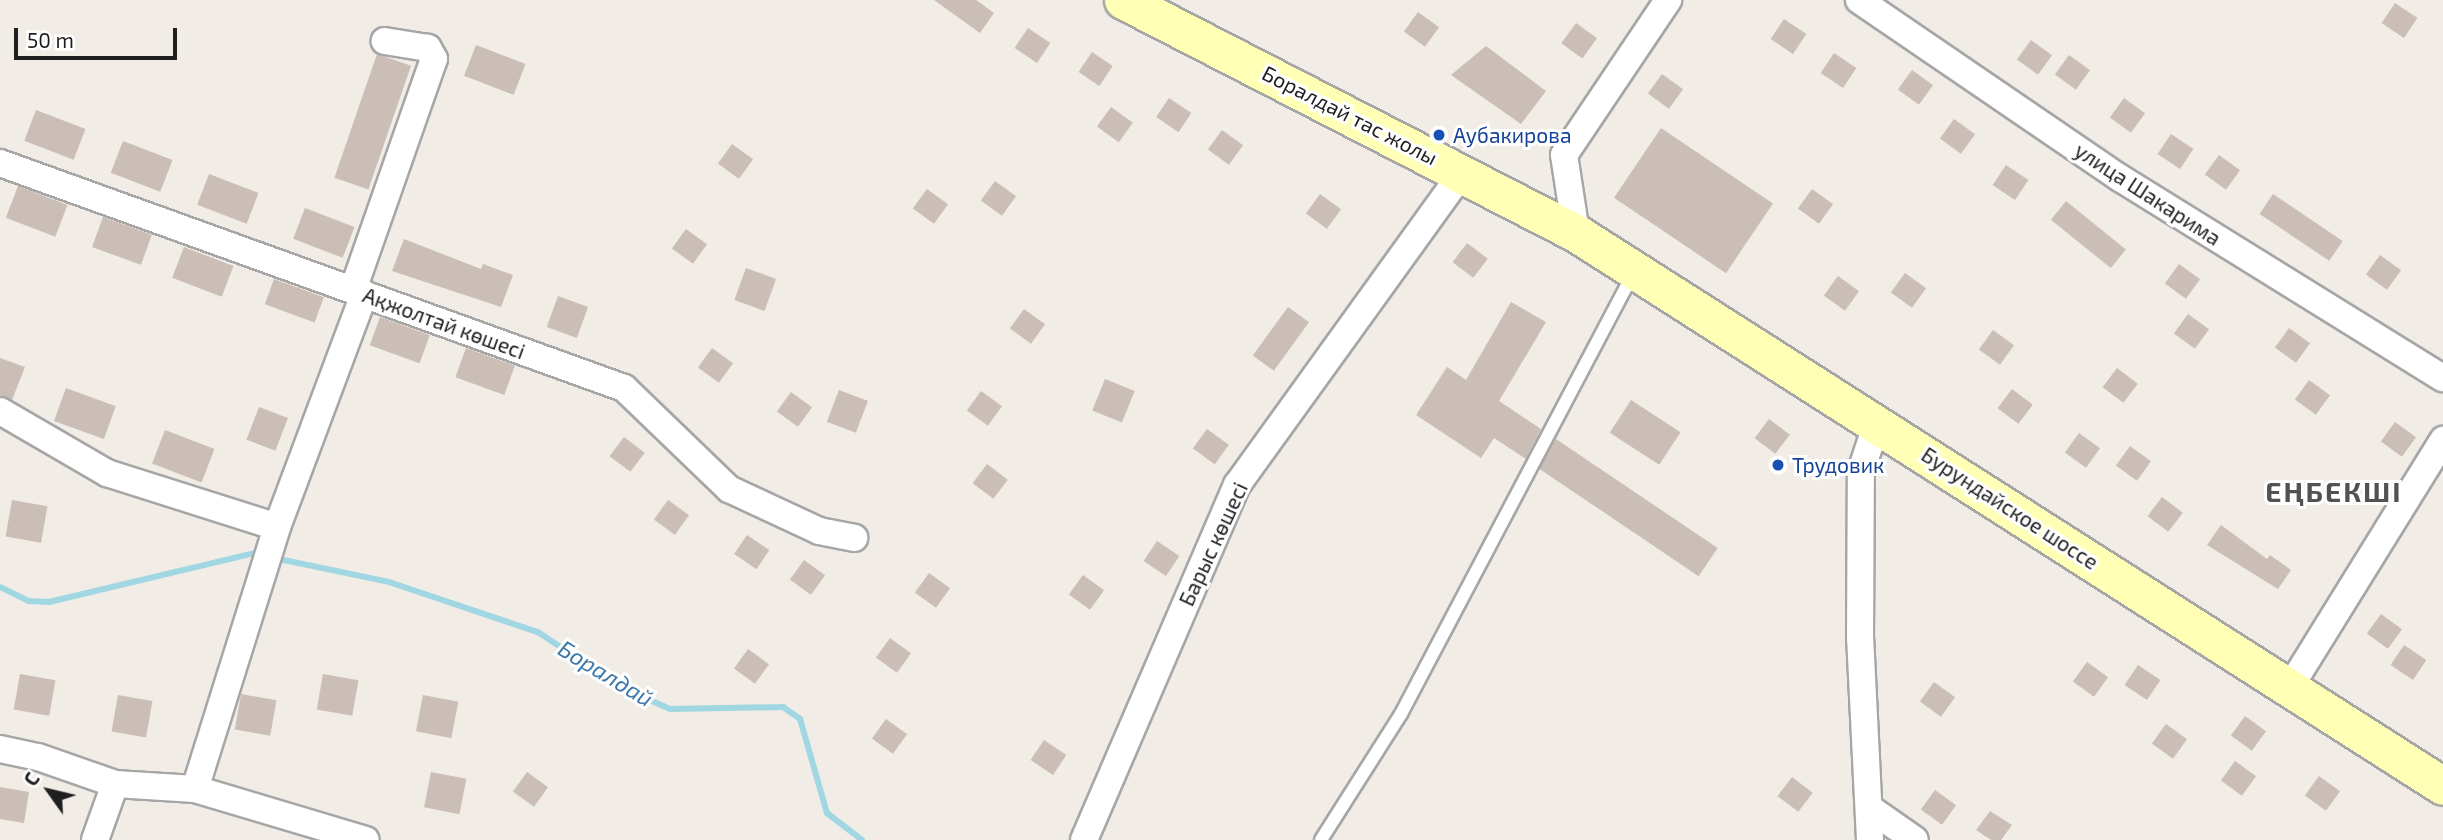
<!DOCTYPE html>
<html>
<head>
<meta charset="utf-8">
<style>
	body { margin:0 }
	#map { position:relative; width:2443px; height:840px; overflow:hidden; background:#f1ece5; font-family:"Exo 2",sans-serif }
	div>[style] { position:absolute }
	.stream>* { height:6px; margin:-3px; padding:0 3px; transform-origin:3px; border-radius:3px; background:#a1d7e3 }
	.building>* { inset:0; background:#cabeb7; transform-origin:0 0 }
	.roads { filter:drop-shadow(2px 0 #a6a6a6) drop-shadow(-2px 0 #a6a6a6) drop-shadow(0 2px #a6a6a6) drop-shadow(0 -2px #a6a6a6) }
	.service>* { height:12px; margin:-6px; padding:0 6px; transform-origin:6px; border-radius:6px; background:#fff }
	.minor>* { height:26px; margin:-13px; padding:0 13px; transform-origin:13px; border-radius:13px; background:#fff }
	.secondary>* { height:37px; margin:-18.5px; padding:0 18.5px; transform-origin:18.5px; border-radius:18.5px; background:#ffffb5 }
	.dots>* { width:19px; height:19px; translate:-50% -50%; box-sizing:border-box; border:4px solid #fff; border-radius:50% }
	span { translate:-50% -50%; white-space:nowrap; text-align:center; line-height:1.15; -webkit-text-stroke:6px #fff; paint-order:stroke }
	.street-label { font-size:21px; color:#1f1f1f }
	.transit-label { font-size:21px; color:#164399 }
	.left { translate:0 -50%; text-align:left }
	.water-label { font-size:23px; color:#3c78a9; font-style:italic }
	.district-label { font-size:28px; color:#525252; font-weight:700; letter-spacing:2px }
	.north { position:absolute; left:14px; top:756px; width:70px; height:70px; -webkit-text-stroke:5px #fff; paint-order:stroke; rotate:304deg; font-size:19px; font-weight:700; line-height:28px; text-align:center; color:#1f1f1f }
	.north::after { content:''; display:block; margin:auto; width:24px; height:32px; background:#1f1f1f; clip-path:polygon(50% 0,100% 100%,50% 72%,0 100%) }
	.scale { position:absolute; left:14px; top:28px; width:163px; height:32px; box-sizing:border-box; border:4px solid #1f1f1f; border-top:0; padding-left:9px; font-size:21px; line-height:24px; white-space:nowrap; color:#1f1f1f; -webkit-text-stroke:5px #fff; paint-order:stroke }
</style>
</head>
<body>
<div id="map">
	<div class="stream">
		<div style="left:279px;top:559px;width:112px;rotate:11.8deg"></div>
		<div style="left:389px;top:582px;width:157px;rotate:18.6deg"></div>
		<div style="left:538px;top:632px;width:101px;rotate:33.7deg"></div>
		<div style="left:622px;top:688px;width:52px;rotate:23.6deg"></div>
		<div style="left:670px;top:709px;width:113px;rotate:-1deg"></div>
		<div style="left:783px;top:707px;width:21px;rotate:35deg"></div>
		<div style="left:800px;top:719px;width:98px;rotate:74deg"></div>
		<div style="left:827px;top:813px;width:44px;rotate:37.6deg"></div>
		<div style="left:0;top:587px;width:32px;rotate:26deg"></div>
		<div style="left:29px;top:601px;width:20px;rotate:3deg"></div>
		<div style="left:49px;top:602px;width:212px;rotate:-13.4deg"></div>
	</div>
	<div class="building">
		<div style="clip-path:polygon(934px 0,976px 0,994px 13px,980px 33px)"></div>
		<div style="left:2395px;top:3px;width:27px;height:24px;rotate:34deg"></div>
		<div style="left:1418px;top:12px;width:26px;height:24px;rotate:36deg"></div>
		<div style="left:1784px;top:19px;width:27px;height:24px;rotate:34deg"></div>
		<div style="left:1576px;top:23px;width:26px;height:25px;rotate:36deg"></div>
		<div style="left:1028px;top:28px;width:27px;height:24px;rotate:34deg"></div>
		<div style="left:2031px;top:40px;width:26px;height:24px;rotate:36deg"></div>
		<div style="left:476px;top:45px;width:53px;height:33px;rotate:21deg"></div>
		<div style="clip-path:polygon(1486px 46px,1546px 91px,1521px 124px,1451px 75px)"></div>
		<div style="left:1092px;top:52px;width:25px;height:24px;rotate:34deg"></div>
		<div style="left:1834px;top:53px;width:27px;height:24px;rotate:34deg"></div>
		<div style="left:377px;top:54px;width:36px;height:131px;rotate:19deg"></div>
		<div style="left:2069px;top:55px;width:26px;height:24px;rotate:36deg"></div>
		<div style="left:1912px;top:70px;width:26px;height:24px;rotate:36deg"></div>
		<div style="left:1662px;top:74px;width:26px;height:24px;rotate:36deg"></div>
		<div style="left:1169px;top:98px;width:27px;height:23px;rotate:34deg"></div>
		<div style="left:2124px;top:98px;width:26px;height:24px;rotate:36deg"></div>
		<div style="left:1111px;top:107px;width:27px;height:24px;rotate:36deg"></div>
		<div style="left:36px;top:110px;width:53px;height:33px;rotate:21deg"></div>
		<div style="left:1954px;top:119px;width:26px;height:24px;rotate:36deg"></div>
		<div style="left:1661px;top:128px;width:135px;height:84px;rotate:34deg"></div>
		<div style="left:1222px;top:130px;width:26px;height:24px;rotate:36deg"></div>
		<div style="left:2171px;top:134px;width:27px;height:24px;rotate:34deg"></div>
		<div style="left:123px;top:141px;width:53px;height:34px;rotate:21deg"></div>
		<div style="left:732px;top:144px;width:26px;height:24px;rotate:36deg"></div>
		<div style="left:2219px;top:155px;width:26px;height:24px;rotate:36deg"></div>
		<div style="left:2006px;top:165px;width:27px;height:24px;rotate:34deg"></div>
		<div style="left:209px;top:174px;width:53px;height:33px;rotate:21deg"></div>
		<div style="left:995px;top:181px;width:26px;height:24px;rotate:36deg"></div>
		<div style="left:18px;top:186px;width:53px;height:34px;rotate:21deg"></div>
		<div style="left:927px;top:189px;width:26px;height:24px;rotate:36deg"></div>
		<div style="left:1812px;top:189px;width:26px;height:24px;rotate:36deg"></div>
		<div style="left:1320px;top:194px;width:26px;height:24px;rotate:36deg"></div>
		<div style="left:2273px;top:194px;width:84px;height:24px;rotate:34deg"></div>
		<div style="left:2066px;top:201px;width:77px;height:24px;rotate:39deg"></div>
		<div style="left:305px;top:208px;width:53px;height:33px;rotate:21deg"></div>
		<div style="left:103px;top:217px;width:52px;height:32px;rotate:20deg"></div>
		<div style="left:686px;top:229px;width:26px;height:24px;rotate:36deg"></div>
		<div style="clip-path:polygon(404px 239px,481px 269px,483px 264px,513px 275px,501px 307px,392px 271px)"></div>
		<div style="left:1467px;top:243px;width:26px;height:24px;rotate:37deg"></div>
		<div style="left:184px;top:247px;width:53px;height:33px;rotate:21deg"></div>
		<div style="left:2380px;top:255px;width:26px;height:24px;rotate:36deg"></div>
		<div style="left:2179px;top:264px;width:26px;height:24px;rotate:36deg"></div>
		<div style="left:746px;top:268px;width:32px;height:34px;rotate:20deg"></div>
		<div style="left:1905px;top:273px;width:26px;height:24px;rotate:36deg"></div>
		<div style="left:1838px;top:276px;width:26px;height:24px;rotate:36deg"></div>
		<div style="left:274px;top:279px;width:53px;height:27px;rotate:20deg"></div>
		<div style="left:558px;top:296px;width:32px;height:33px;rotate:20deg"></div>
		<div style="clip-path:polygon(1511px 302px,1546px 322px,1499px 401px,1541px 429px,1526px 459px,1494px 438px,1481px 458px,1416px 415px,1447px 367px,1466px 380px)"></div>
		<div style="left:1288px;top:307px;width:26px;height:60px;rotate:36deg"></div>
		<div style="left:1024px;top:309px;width:26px;height:24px;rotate:36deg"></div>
		<div style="left:2188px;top:314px;width:26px;height:24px;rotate:36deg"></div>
		<div style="left:380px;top:317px;width:53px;height:30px;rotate:20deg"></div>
		<div style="left:2289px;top:328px;width:26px;height:24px;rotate:36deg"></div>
		<div style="left:1993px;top:330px;width:26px;height:24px;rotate:36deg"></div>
		<div style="left:466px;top:348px;width:52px;height:31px;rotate:20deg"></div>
		<div style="left:712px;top:348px;width:26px;height:24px;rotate:36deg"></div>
		<div style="clip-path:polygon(0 358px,25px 367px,12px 400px,0 395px)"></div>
		<div style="left:2117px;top:368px;width:26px;height:24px;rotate:37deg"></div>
		<div style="left:1105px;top:379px;width:32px;height:34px;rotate:22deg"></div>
		<div style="left:2309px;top:380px;width:26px;height:24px;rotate:36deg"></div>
		<div style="left:66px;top:388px;width:53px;height:35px;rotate:20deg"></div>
		<div style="left:2012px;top:389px;width:26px;height:24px;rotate:37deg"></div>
		<div style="left:839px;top:390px;width:31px;height:34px;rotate:21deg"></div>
		<div style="left:981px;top:391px;width:26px;height:24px;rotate:36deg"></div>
		<div style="left:791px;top:392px;width:26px;height:24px;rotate:36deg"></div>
		<div style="left:1631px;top:400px;width:59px;height:39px;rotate:33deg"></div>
		<div style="left:259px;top:407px;width:31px;height:35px;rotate:21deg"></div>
		<div style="left:1769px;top:419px;width:26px;height:24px;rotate:37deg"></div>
		<div style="left:2395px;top:422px;width:26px;height:24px;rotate:36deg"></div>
		<div style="left:1207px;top:429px;width:27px;height:24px;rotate:36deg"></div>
		<div style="left:165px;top:430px;width:53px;height:36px;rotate:21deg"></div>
		<div style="left:2079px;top:433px;width:26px;height:24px;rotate:36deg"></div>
		<div style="left:624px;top:437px;width:26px;height:24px;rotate:37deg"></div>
		<div style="left:1556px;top:439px;width:195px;height:34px;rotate:34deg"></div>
		<div style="left:2130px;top:446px;width:26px;height:24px;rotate:36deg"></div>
		<div style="left:987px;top:464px;width:26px;height:24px;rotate:37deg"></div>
		<div style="left:2162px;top:497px;width:26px;height:24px;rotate:37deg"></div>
		<div style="left:12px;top:500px;width:36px;height:37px;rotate:10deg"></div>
		<div style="left:668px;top:500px;width:26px;height:24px;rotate:36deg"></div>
		<div style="clip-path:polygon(2221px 525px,2267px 559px,2270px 555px,2291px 570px,2278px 589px,2207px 545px)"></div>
		<div style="left:747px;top:535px;width:27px;height:23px;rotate:34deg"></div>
		<div style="left:1157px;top:541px;width:27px;height:24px;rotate:34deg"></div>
		<div style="left:804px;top:560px;width:26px;height:24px;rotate:36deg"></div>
		<div style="left:929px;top:573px;width:26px;height:24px;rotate:36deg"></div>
		<div style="left:1083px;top:575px;width:26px;height:24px;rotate:36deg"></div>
		<div style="left:2381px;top:614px;width:26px;height:24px;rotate:36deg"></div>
		<div style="left:890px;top:638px;width:26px;height:24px;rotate:36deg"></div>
		<div style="left:2404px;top:645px;width:27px;height:24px;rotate:34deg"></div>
		<div style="left:748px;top:649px;width:26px;height:24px;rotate:36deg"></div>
		<div style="left:2087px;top:662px;width:26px;height:24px;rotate:36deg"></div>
		<div style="left:2138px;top:665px;width:27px;height:24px;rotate:34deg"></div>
		<div style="left:20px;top:674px;width:36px;height:36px;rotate:10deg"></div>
		<div style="left:323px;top:674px;width:36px;height:36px;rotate:10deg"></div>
		<div style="left:1934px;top:682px;width:26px;height:24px;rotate:36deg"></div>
		<div style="left:241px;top:694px;width:36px;height:36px;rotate:10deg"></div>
		<div style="left:118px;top:695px;width:35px;height:37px;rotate:10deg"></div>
		<div style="left:423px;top:695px;width:36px;height:37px;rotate:11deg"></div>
		<div style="left:2245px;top:716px;width:26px;height:24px;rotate:36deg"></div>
		<div style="left:886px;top:719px;width:26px;height:24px;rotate:36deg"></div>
		<div style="left:2166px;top:724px;width:26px;height:24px;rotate:36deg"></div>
		<div style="left:1044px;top:740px;width:27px;height:24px;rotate:34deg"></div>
		<div style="left:2235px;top:761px;width:26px;height:24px;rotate:36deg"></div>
		<div style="left:431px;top:772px;width:36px;height:36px;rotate:11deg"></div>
		<div style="left:527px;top:772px;width:26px;height:24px;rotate:36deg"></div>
		<div style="left:2319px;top:776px;width:26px;height:24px;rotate:36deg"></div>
		<div style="left:1792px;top:777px;width:26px;height:24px;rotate:37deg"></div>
		<div style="clip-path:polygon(0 787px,29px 792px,24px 823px,0 819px)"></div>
		<div style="left:1935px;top:790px;width:26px;height:24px;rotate:36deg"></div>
		<div style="clip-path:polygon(1990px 811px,2012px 825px,2001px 840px,1991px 840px,1976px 830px)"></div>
	</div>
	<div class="roads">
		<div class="service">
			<div style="left:1321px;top:840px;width:149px;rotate:-57.6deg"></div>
			<div style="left:1401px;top:714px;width:497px;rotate:-62.2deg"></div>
		</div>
		<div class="minor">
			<div style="left:1859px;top:0;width:316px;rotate:34.3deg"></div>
			<div style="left:2120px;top:178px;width:380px;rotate:31.8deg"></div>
			<div style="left:0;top:163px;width:663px;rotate:19.83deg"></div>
			<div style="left:624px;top:388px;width:146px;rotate:43.9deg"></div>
			<div style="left:729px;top:489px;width:99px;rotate:25deg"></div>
			<div style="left:819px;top:531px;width:36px;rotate:11deg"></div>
			<div style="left:1576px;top:233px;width:79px;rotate:-98.7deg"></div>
			<div style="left:1564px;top:155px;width:187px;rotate:-56.1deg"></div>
			<div style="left:353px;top:290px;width:245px;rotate:-70.7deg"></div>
			<div style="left:434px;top:59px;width:13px;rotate:-119deg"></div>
			<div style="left:428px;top:48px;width:44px;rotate:-170.8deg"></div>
			<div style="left:0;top:411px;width:124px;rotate:30.1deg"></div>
			<div style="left:107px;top:473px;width:178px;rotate:17.6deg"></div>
			<div style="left:2290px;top:687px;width:291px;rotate:-58.2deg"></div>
			<div style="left:0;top:749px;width:39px;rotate:12deg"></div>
			<div style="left:38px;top:757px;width:82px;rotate:19.3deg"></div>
			<div style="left:115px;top:784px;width:80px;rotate:3.6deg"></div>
			<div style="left:195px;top:789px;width:178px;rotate:16.6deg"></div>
			<div style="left:195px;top:789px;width:275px;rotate:-72.6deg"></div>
			<div style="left:277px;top:527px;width:249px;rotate:-69.5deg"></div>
			<div style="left:1872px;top:810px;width:52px;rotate:34.9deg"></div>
			<div style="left:95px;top:840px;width:59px;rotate:-70.3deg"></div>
			<div style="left:1084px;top:840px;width:387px;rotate:-66.7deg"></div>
			<div style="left:1237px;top:485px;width:386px;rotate:-54.2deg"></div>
			<div style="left:1870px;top:840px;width:202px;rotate:-92.8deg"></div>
			<div style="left:1860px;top:638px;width:167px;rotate:-89.7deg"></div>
			<div style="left:1861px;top:471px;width:51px;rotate:-71.6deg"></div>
		</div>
		<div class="secondary">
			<div style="left:1123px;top:0;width:509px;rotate:27.22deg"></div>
			<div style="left:1576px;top:233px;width:1028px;rotate:32.53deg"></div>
		</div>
	</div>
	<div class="dots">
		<div style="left:1439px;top:135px;background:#1a4fb4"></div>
		<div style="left:1778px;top:465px;background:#1a4fb4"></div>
	</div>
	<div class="street-label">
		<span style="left:1350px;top:115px;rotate:27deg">Боралдай тас жолы</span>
		<span style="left:2148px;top:194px;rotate:33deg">улица Шакарима</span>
		<span style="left:444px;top:323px;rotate:20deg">Ақжолтай көшесі</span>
		<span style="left:2010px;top:508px;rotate:33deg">Бурундайское шоссе</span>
		<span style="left:1213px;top:544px;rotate:-65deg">Барыс көшесі</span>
	</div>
	<div class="transit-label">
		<span class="left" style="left:1453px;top:135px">Аубакирова</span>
		<span class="left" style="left:1792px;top:465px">Трудовик</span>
	</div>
	<div class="water-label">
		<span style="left:606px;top:673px;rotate:31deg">Боралдай</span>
	</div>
	<div class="district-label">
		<span style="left:2334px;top:491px">ЕҢБЕКШІ</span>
	</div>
	<div class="north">С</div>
	<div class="scale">50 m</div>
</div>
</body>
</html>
